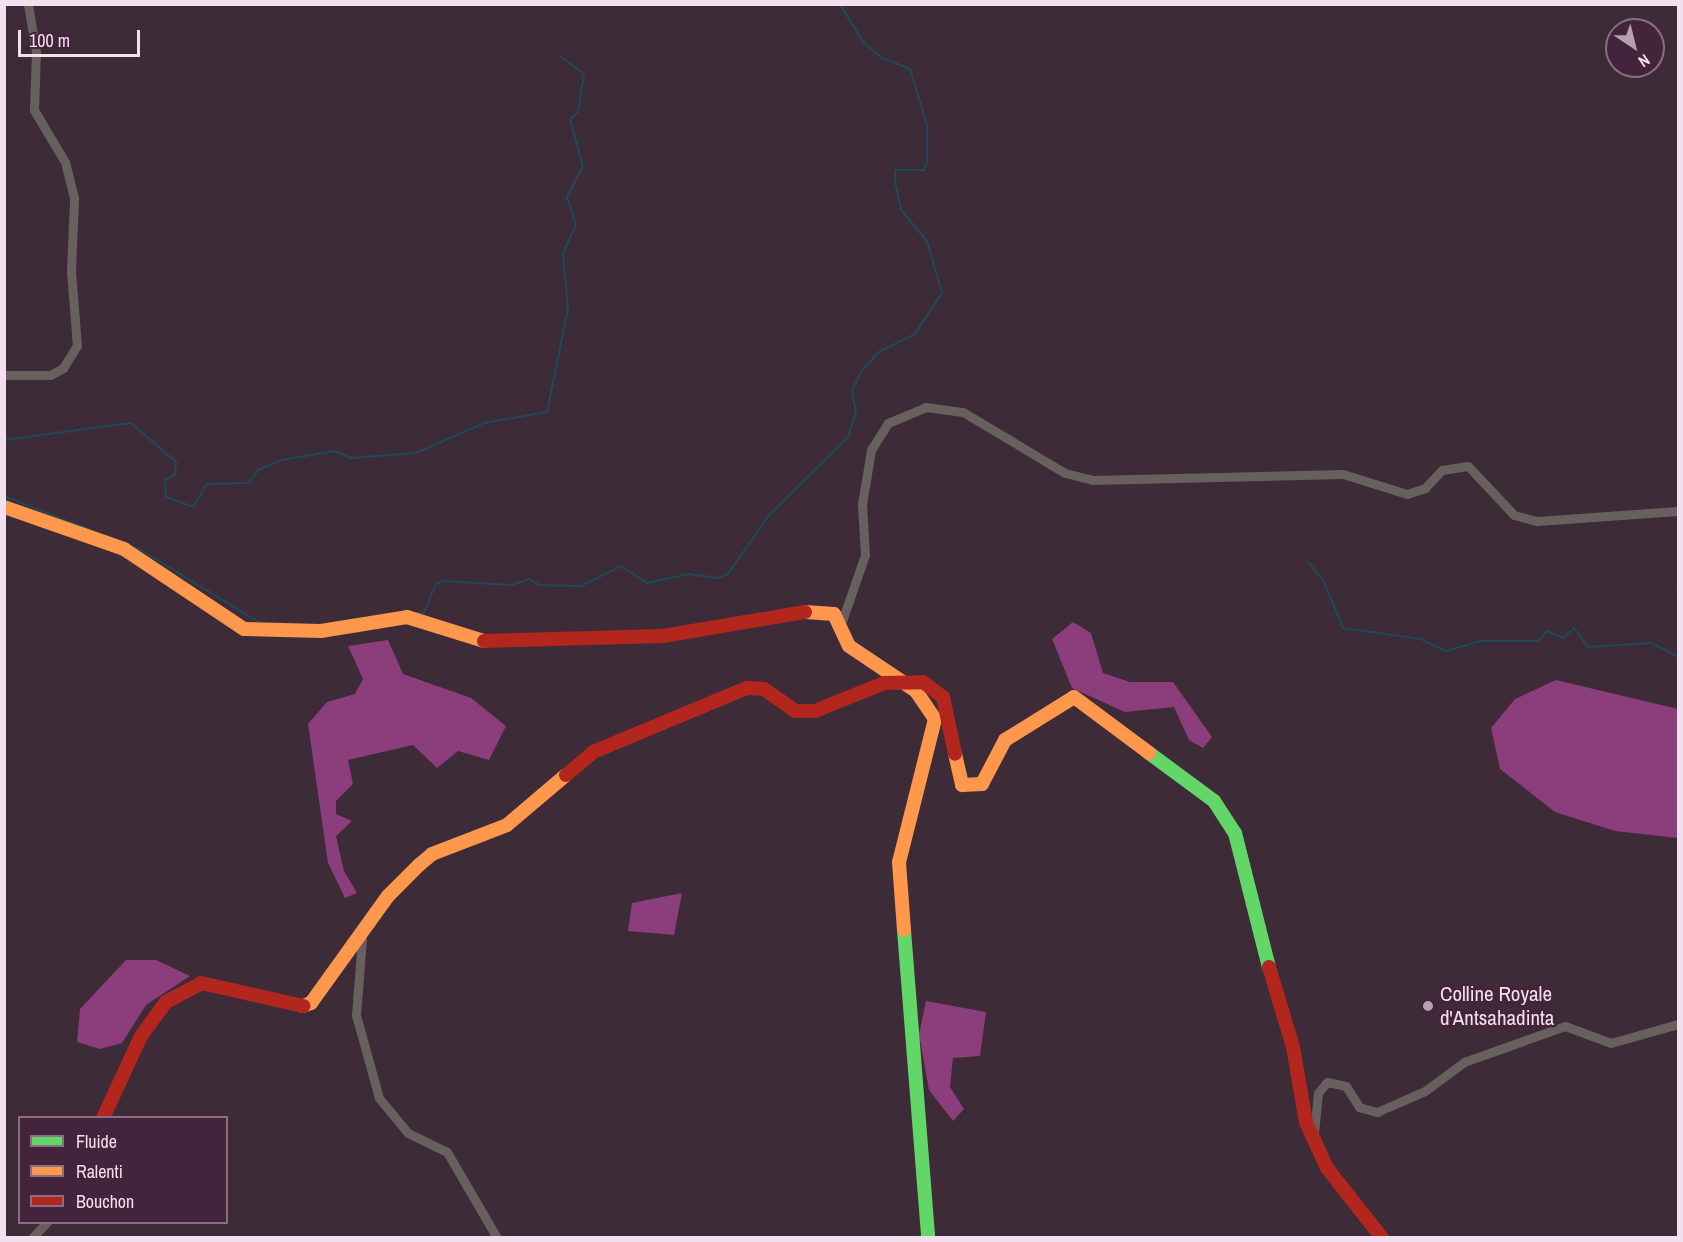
<!DOCTYPE html>
<html>
<head>
<meta charset="utf-8">
<style>
	body { margin:0 }
	#map { position:relative; width:1683px; height:1242px; overflow:hidden; background:#3d2b38; font-family:"Archivo Narrow",sans-serif }
	div>[style] { position:absolute }
	.forest>* { inset:0; background:#8c3d7b }
	.stream>* { height:2px; margin:-1px; padding:0 1px; transform-origin:1px; border-radius:1px; background:#1d4b58 }
	.street>* { height:9px; margin:-4.5px; padding:0 4.5px; transform-origin:4.5px; border-radius:4.5px; background:#68605f }
	.fast>* { height:14px; margin:-7px; padding:0 7px; transform-origin:7px; border-radius:7px; background:#63d668 }
	.slow>* { height:14px; margin:-7px; padding:0 7px; transform-origin:7px; border-radius:7px; background:#ff974d }
	.jam>* { height:14px; margin:-7px; padding:0 7px; transform-origin:7px; border-radius:7px; background:#b3261e }
	.dots>* { width:16px; height:16px; translate:-50% -50%; box-sizing:border-box; border:3px solid #44243c; border-radius:50% }
	span { translate:-50% -50%; white-space:nowrap; text-align:center; line-height:1.15; -webkit-text-stroke:5px #44243c; paint-order:stroke }
	.poi-label { font-size:21px; color:#f4dfee }
	.left { translate:0 -50%; text-align:left }
	.frame { position:absolute; inset:0; border:6px solid #f4dfee; pointer-events:none }
	.legend { position:absolute; left:18px; top:1116px; width:210px; height:108px; box-sizing:border-box; background:#44243c; border:2px solid #8a6f83; margin:0; padding:8px 10px; list-style:none; font-size:18px; color:#f4dfee }
	.legend li { display:flex; align-items:center; gap:12px; height:30px }
	.legend b { width:30px; border:2px solid #8a6f83 }
	.north { position:absolute; left:1605px; top:18px; width:60px; height:60px; box-sizing:border-box; background:#44243c; border:2px solid #8a6f83; border-radius:50%; rotate:145deg; font-size:16px; font-weight:700; line-height:24px; text-align:center; color:#f4dfee }
	.north::after { content:''; display:block; margin:auto; width:21px; height:27px; background:#b4a0ae; clip-path:polygon(50% 0,100% 100%,50% 72%,0 100%) }
	.scale { position:absolute; left:18px; top:30px; width:122px; height:27px; box-sizing:border-box; border:3px solid #f4dfee; border-top:0; padding-left:8px; font-size:18px; line-height:21px; white-space:nowrap; color:#f4dfee; -webkit-text-stroke:4px #44243c; paint-order:stroke }
</style>
</head>
<body>
<div id="map">
	<div class="forest">
		<div style="clip-path:polygon(1073px 622px,1091px 633px,1103px 673px,1130px 682px,1173px 682px,1212px 737px,1203px 748px,1189px 740px,1174px 707px,1125px 712px,1072px 688px,1052px 639px)"></div>
		<div style="clip-path:polygon(388px 640px,403px 674px,471px 698px,506px 726px,489px 760px,458px 751px,437px 768px,413px 745px,348px 760px,353px 784px,336px 801px,336px 814px,352px 821px,336px 836px,344px 871px,357px 893px,345px 898px,328px 863px,308px 724px,327px 702px,355px 694px,363px 679px,348px 646px)"></div>
		<div style="clip-path:polygon(1556px 680px,1678px 709px,1678px 838px,1615px 831px,1555px 812px,1500px 769px,1491px 728px,1515px 699px)"></div>
		<div style="clip-path:polygon(682px 893px,674px 935px,628px 931px,632px 903px)"></div>
		<div style="clip-path:polygon(126px 960px,156px 960px,190px 976px,146px 1005px,122px 1043px,100px 1049px,77px 1042px,80px 1009px)"></div>
		<div style="clip-path:polygon(926px 1001px,986px 1012px,980px 1056px,953px 1058px,950px 1087px,964px 1109px,953px 1121px,929px 1090px,919px 1034px)"></div>
	</div>
	<div class="stream">
		<div style="left:4px;top:440px;width:128px;rotate:-7.6deg"></div>
		<div style="left:131px;top:423px;width:60px;rotate:40.9deg"></div>
		<div style="left:176px;top:462px;width:13px;rotate:94deg"></div>
		<div style="left:175px;top:475px;width:11px;rotate:153deg"></div>
		<div style="left:165px;top:480px;width:17px;rotate:87deg"></div>
		<div style="left:166px;top:497px;width:29px;rotate:20deg"></div>
		<div style="left:193px;top:507px;width:27px;rotate:-59deg"></div>
		<div style="left:207px;top:484px;width:42px;rotate:-1.4deg"></div>
		<div style="left:249px;top:483px;width:16px;rotate:-55deg"></div>
		<div style="left:258px;top:470px;width:26px;rotate:-23deg"></div>
		<div style="left:282px;top:460px;width:53px;rotate:-9.8deg"></div>
		<div style="left:334px;top:451px;width:18px;rotate:22deg"></div>
		<div style="left:351px;top:458px;width:65px;rotate:-4.4deg"></div>
		<div style="left:416px;top:453px;width:74px;rotate:-23.8deg"></div>
		<div style="left:484px;top:423px;width:64px;rotate:-9.9deg"></div>
		<div style="left:547px;top:412px;width:105px;rotate:-78.5deg"></div>
		<div style="left:568px;top:309px;width:56px;rotate:-95.1deg"></div>
		<div style="left:563px;top:253px;width:31px;rotate:-65deg"></div>
		<div style="left:576px;top:225px;width:29px;rotate:-108deg"></div>
		<div style="left:567px;top:197px;width:35px;rotate:-63deg"></div>
		<div style="left:583px;top:166px;width:49px;rotate:-105.5deg"></div>
		<div style="left:570px;top:119px;width:11px;rotate:-41deg"></div>
		<div style="left:578px;top:112px;width:38px;rotate:-81deg"></div>
		<div style="left:584px;top:74px;width:30px;rotate:-143deg"></div>
		<div style="left:4px;top:496px;width:147px;rotate:21.5deg"></div>
		<div style="left:141px;top:550px;width:140px;rotate:31.5deg"></div>
		<div style="left:1308px;top:562px;width:23px;rotate:50deg"></div>
		<div style="left:1323px;top:580px;width:52px;rotate:67.4deg"></div>
		<div style="left:1343px;top:628px;width:79px;rotate:8deg"></div>
		<div style="left:1421px;top:639px;width:28px;rotate:26deg"></div>
		<div style="left:1446px;top:651px;width:36px;rotate:-16deg"></div>
		<div style="left:1481px;top:641px;width:57px"></div>
		<div style="left:1538px;top:641px;width:13px;rotate:-48deg"></div>
		<div style="left:1547px;top:631px;width:17px;rotate:24deg"></div>
		<div style="left:1563px;top:638px;width:15px;rotate:-42deg"></div>
		<div style="left:1574px;top:628px;width:24px;rotate:54deg"></div>
		<div style="left:1588px;top:647px;width:64px;rotate:-3.6deg"></div>
		<div style="left:1652px;top:643px;width:30px;rotate:28deg"></div>
		<div style="left:1677px;top:591px;width:1px"></div>
		<div style="left:414px;top:613px;width:10px"></div>
		<div style="left:424px;top:613px;width:31px;rotate:-68deg"></div>
		<div style="left:436px;top:584px;width:8px;rotate:-23deg"></div>
		<div style="left:443px;top:581px;width:68px;rotate:3.4deg"></div>
		<div style="left:511px;top:585px;width:19px;rotate:-18deg"></div>
		<div style="left:529px;top:579px;width:12px;rotate:31deg"></div>
		<div style="left:539px;top:585px;width:42px;rotate:1.4deg"></div>
		<div style="left:581px;top:586px;width:45px;rotate:-26.6deg"></div>
		<div style="left:621px;top:566px;width:31px;rotate:33deg"></div>
		<div style="left:647px;top:583px;width:43px;rotate:-12.1deg"></div>
		<div style="left:689px;top:574px;width:29px;rotate:8deg"></div>
		<div style="left:718px;top:578px;width:11px;rotate:-22deg"></div>
		<div style="left:728px;top:574px;width:72px;rotate:-55.2deg"></div>
		<div style="left:769px;top:515px;width:111px;rotate:-44.6deg"></div>
		<div style="left:848px;top:437px;width:25px;rotate:-72deg"></div>
		<div style="left:856px;top:413px;width:22px;rotate:-100deg"></div>
		<div style="left:852px;top:391px;width:23px;rotate:-65deg"></div>
		<div style="left:862px;top:370px;width:25px;rotate:-47deg"></div>
		<div style="left:879px;top:352px;width:40px;rotate:-26.6deg"></div>
		<div style="left:915px;top:334px;width:49px;rotate:-56.6deg"></div>
		<div style="left:942px;top:293px;width:54px;rotate:-106.1deg"></div>
		<div style="left:927px;top:241px;width:40px;rotate:-130deg"></div>
		<div style="left:901px;top:210px;width:29px;rotate:-102deg"></div>
		<div style="left:895px;top:182px;width:12px;rotate:-90deg"></div>
		<div style="left:895px;top:170px;width:29px"></div>
		<div style="left:924px;top:170px;width:9px;rotate:-69deg"></div>
		<div style="left:927px;top:162px;width:37px;rotate:-90deg"></div>
		<div style="left:927px;top:125px;width:59px;rotate:-106.9deg"></div>
		<div style="left:910px;top:69px;width:31px;rotate:-158deg"></div>
		<div style="left:881px;top:57px;width:23px;rotate:-140deg"></div>
		<div style="left:863px;top:42px;width:44px;rotate:-121.2deg"></div>
	</div>
	<div class="street">
		<div style="left:4px;top:375px;width:46px"></div>
		<div style="left:50px;top:375px;width:15px;rotate:-28deg"></div>
		<div style="left:63px;top:368px;width:26px;rotate:-58deg"></div>
		<div style="left:77px;top:346px;width:75px;rotate:-94.6deg"></div>
		<div style="left:71px;top:271px;width:73px;rotate:-87.6deg"></div>
		<div style="left:74px;top:198px;width:37px;rotate:-104deg"></div>
		<div style="left:65px;top:162px;width:61px;rotate:-120.8deg"></div>
		<div style="left:34px;top:110px;width:58px;rotate:-88deg"></div>
		<div style="left:36px;top:52px;width:49px;rotate:-99.5deg"></div>
		<div style="left:842px;top:621px;width:70px;rotate:-70.8deg"></div>
		<div style="left:865px;top:555px;width:51px;rotate:-93.4deg"></div>
		<div style="left:862px;top:504px;width:55px;rotate:-80.5deg"></div>
		<div style="left:871px;top:450px;width:32px;rotate:-58deg"></div>
		<div style="left:888px;top:423px;width:41px;rotate:-22.8deg"></div>
		<div style="left:926px;top:407px;width:37px;rotate:8deg"></div>
		<div style="left:963px;top:412px;width:119px;rotate:30.9deg"></div>
		<div style="left:1065px;top:473px;width:29px;rotate:14deg"></div>
		<div style="left:1093px;top:480px;width:250px;rotate:-1.4deg"></div>
		<div style="left:1343px;top:474px;width:67px;rotate:17.4deg"></div>
		<div style="left:1407px;top:494px;width:19px;rotate:-18deg"></div>
		<div style="left:1425px;top:488px;width:25px;rotate:-47deg"></div>
		<div style="left:1442px;top:470px;width:26px;rotate:-9deg"></div>
		<div style="left:1468px;top:466px;width:67px;rotate:46.8deg"></div>
		<div style="left:1514px;top:515px;width:24px;rotate:15deg"></div>
		<div style="left:1537px;top:521px;width:141px;rotate:-4.1deg"></div>
		<div style="left:362px;top:939px;width:76px;rotate:94.5deg"></div>
		<div style="left:356px;top:1015px;width:86px;rotate:74.5deg"></div>
		<div style="left:379px;top:1098px;width:45px;rotate:50.4deg"></div>
		<div style="left:408px;top:1133px;width:43px;rotate:26deg"></div>
		<div style="left:447px;top:1152px;width:99px;rotate:59.8deg"></div>
		<div style="left:1314px;top:1133px;width:40px;rotate:-84.3deg"></div>
		<div style="left:1318px;top:1093px;width:14px;rotate:-51deg"></div>
		<div style="left:1327px;top:1082px;width:19px;rotate:12deg"></div>
		<div style="left:1346px;top:1086px;width:25px;rotate:58deg"></div>
		<div style="left:1359px;top:1107px;width:19px;rotate:16deg"></div>
		<div style="left:1377px;top:1112px;width:52px;rotate:-23.6deg"></div>
		<div style="left:1425px;top:1091px;width:49px;rotate:-36.6deg"></div>
		<div style="left:1464px;top:1062px;width:107px;rotate:-19.6deg"></div>
		<div style="left:1565px;top:1026px;width:49px;rotate:20.3deg"></div>
		<div style="left:1611px;top:1043px;width:70px;rotate:-15.8deg"></div>
		<div style="left:32px;top:1238px;width:22px;rotate:-47deg"></div>
	</div>
	<div class="fast">
		<div style="left:1149px;top:753px;width:81px;rotate:36.4deg"></div>
		<div style="left:1214px;top:801px;width:38px;rotate:57deg"></div>
		<div style="left:1235px;top:833px;width:138px;rotate:75.8deg"></div>
		<div style="left:904px;top:930px;width:309px;rotate:85.5deg"></div>
	</div>
	<div class="slow">
		<div style="left:4px;top:507px;width:127px;rotate:19.3deg"></div>
		<div style="left:124px;top:549px;width:144px;rotate:33.7deg"></div>
		<div style="left:244px;top:629px;width:77px;rotate:1.5deg"></div>
		<div style="left:321px;top:631px;width:87px;rotate:-9.2deg"></div>
		<div style="left:407px;top:617px;width:81px;rotate:17.3deg"></div>
		<div style="left:805px;top:612px;width:29px;rotate:4deg"></div>
		<div style="left:834px;top:614px;width:35px;rotate:65deg"></div>
		<div style="left:849px;top:646px;width:81px;rotate:33.9deg"></div>
		<div style="left:916px;top:691px;width:34px;rotate:56deg"></div>
		<div style="left:935px;top:719px;width:147px;rotate:104.1deg"></div>
		<div style="left:899px;top:862px;width:68px;rotate:85.8deg"></div>
		<div style="left:955px;top:754px;width:32px;rotate:77deg"></div>
		<div style="left:962px;top:785px;width:20px;rotate:-3deg"></div>
		<div style="left:982px;top:784px;width:50px;rotate:-62.4deg"></div>
		<div style="left:1005px;top:740px;width:81px;rotate:-31.9deg"></div>
		<div style="left:1074px;top:697px;width:94px;rotate:36.7deg"></div>
		<div style="left:303px;top:1006px;width:9px;rotate:-21deg"></div>
		<div style="left:311px;top:1003px;width:132px;rotate:-54.3deg"></div>
		<div style="left:388px;top:896px;width:44px;rotate:-45deg"></div>
		<div style="left:419px;top:865px;width:17px;rotate:-40deg"></div>
		<div style="left:432px;top:854px;width:80px;rotate:-21.1deg"></div>
		<div style="left:507px;top:825px;width:77px;rotate:-40.3deg"></div>
	</div>
	<div class="jam">
		<div style="left:484px;top:641px;width:179px;rotate:-1.6deg"></div>
		<div style="left:663px;top:636px;width:144px;rotate:-9.6deg"></div>
		<div style="left:566px;top:775px;width:35px;rotate:-40deg"></div>
		<div style="left:593px;top:752px;width:167px;rotate:-22.6deg"></div>
		<div style="left:747px;top:688px;width:17px;rotate:3deg"></div>
		<div style="left:764px;top:689px;width:38px;rotate:35deg"></div>
		<div style="left:795px;top:711px;width:20px"></div>
		<div style="left:815px;top:711px;width:74px;rotate:-22.1deg"></div>
		<div style="left:884px;top:683px;width:39px;rotate:-1deg"></div>
		<div style="left:923px;top:682px;width:25px;rotate:37deg"></div>
		<div style="left:943px;top:697px;width:58px;rotate:78.1deg"></div>
		<div style="left:1269px;top:967px;width:84px;rotate:73.3deg"></div>
		<div style="left:1293px;top:1047px;width:76px;rotate:80.2deg"></div>
		<div style="left:1306px;top:1122px;width:51px;rotate:65.5deg"></div>
		<div style="left:1327px;top:1168px;width:89px;rotate:51.8deg"></div>
		<div style="left:103px;top:1118px;width:90px;rotate:-65.1deg"></div>
		<div style="left:141px;top:1036px;width:42px;rotate:-53.7deg"></div>
		<div style="left:166px;top:1002px;width:40px;rotate:-28deg"></div>
		<div style="left:201px;top:983px;width:105px;rotate:12.7deg"></div>
	</div>
	<div class="dots">
		<div style="left:1428px;top:1006px;background:#b4a0ae"></div>
	</div>
	<div class="poi-label">
		<span class="left" style="left:1440px;top:1006px">Colline Royale<br>d'Antsahadinta</span>
	</div>
	<div class="frame"></div>
	<ul class="legend">
	<li><b style="height:8px;background:#63d668"></b>Fluide</li>
	<li><b style="height:8px;background:#ff974d"></b>Ralenti</li>
	<li><b style="height:8px;background:#b3261e"></b>Bouchon</li>
	</ul>
	<div class="north">N</div>
	<div class="scale">100 m</div>
</div>
</body>
</html>
